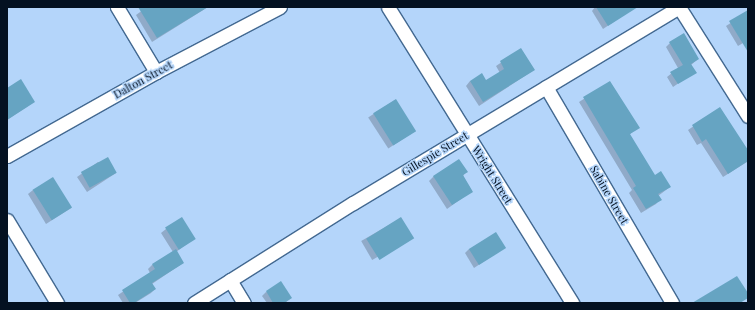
<!DOCTYPE html>
<html>
<head>
<meta charset="utf-8">
<style>
	body { margin:0 }
	#map { position:relative; width:755px; height:310px; overflow:hidden; background:#b4d5fa; font-family:"Playfair Display",serif }
	div>[style] { position:absolute }
	.shadow>* { inset:0; background:#0003; transform-origin:0 0 }
	.building>* { inset:0; background:#66a4c2; transform-origin:0 0 }
	.roads { filter:drop-shadow(1px 0 #436991) drop-shadow(-1px 0 #436991) drop-shadow(0 1px #436991) drop-shadow(0 -1px #436991) }
	.minor>* { height:13px; margin:-6.5px; padding:0 6.5px; transform-origin:6.5px; border-radius:6.5px; background:#fff }
	span { translate:-50% -50%; white-space:nowrap; text-align:center; line-height:1.15; -webkit-text-stroke:3px #b4d5fa; paint-order:stroke }
	.street-label { font-size:11px; color:#041121 }
	.frame { position:absolute; inset:0; border:8px solid #041121; pointer-events:none }
</style>
</head>
<body>
<div id="map">
	<div class="shadow">
		<div style="clip-path:polygon(147px 7px,208px 7px,152px 42px,136px 15px)"></div>
		<div style="clip-path:polygon(595px 7px,628px 7px,630px 11px,603px 29px,592px 11px)"></div>
		<div style="clip-path:polygon(748px 12px,748px 40px,738px 46px,726px 26px)"></div>
		<div style="clip-path:polygon(670px 43px,698px 59px,691px 65px,695px 72px,673px 87px,667px 77px,678px 68px,666px 47px)"></div>
		<div style="clip-path:polygon(521px 49px,534px 70px,479px 106px,466px 86px,470px 81px,486px 81px,500px 73px,496px 66px)"></div>
		<div style="clip-path:polygon(610px 82px,638px 127px,629px 135px,655px 176px,670px 187px,658px 196px,660px 199px,656px 204px,641px 213px,629px 193px,632px 190px,579px 102px)"></div>
		<div style="clip-path:polygon(7px 89px,34px 102px,7px 120px)"></div>
		<div style="left:395px;top:100px;width:37px;height:32px;rotate:57deg"></div>
		<div style="clip-path:polygon(720px 108px,748px 152px,747px 162px,723px 177px,701px 143px,697px 145px,688px 130px)"></div>
		<div style="clip-path:polygon(98px 162px,116px 173px,87px 192px,77px 177px)"></div>
		<div style="clip-path:polygon(466px 172px,463px 176px,472px 191px,447px 209px,429px 181px,434px 176px)"></div>
		<div style="clip-path:polygon(33px 190px,71px 208px,46px 224px,28px 194px)"></div>
		<div style="left:401px;top:218px;width:22px;height:46px;rotate:60deg"></div>
		<div style="clip-path:polygon(166px 229px,195px 238px,176px 252px,183px 263px,152px 284px,155px 289px,151px 293px,135px 303px,123px 303px,118px 295px,150px 273px,148px 269px,152px 265px,173px 252px,161px 233px)"></div>
		<div style="clip-path:polygon(504px 248px,474px 268px,465px 253px,469px 249px)"></div>
		<div style="clip-path:polygon(266px 292px,291px 298px,285px 303px,267px 303px,262px 296px)"></div>
	</div>
	<div class="building">
		<div style="clip-path:polygon(138px 7px,208px 7px,157px 38px)"></div>
		<div style="clip-path:polygon(596px 7px,638px 7px,608px 26px)"></div>
		<div style="clip-path:polygon(748px 10px,748px 52px,729px 21px)"></div>
		<div style="clip-path:polygon(684px 33px,699px 59px,691px 64px,697px 73px,678px 84px,670px 72px,683px 65px,669px 42px)"></div>
		<div style="clip-path:polygon(521px 48px,535px 70px,483px 102px,470px 81px,482px 73px,486px 80px,504px 69px,500px 61px)"></div>
		<div style="clip-path:polygon(21px 79px,35px 102px,7px 120px,7px 88px)"></div>
		<div style="clip-path:polygon(610px 81px,640px 128px,630px 134px,655px 175px,661px 171px,671px 187px,658px 194px,662px 200px,646px 209px,633px 188px,636px 186px,583px 97px)"></div>
		<div style="left:396px;top:99px;width:38px;height:27px;rotate:58deg"></div>
		<div style="clip-path:polygon(720px 107px,748px 150px,748px 161px,728px 174px,706px 139px,702px 142px,692px 125px)"></div>
		<div style="left:108px;top:157px;width:18px;height:31px;rotate:61deg"></div>
		<div style="clip-path:polygon(459px 159px,468px 172px,463px 175px,473px 192px,452px 205px,433px 176px)"></div>
		<div style="left:53px;top:177px;width:36px;height:24px;rotate:58deg"></div>
		<div style="left:182px;top:217px;width:26px;height:20px;rotate:58deg"></div>
		<div style="left:401px;top:217px;width:25px;height:41px;rotate:58deg"></div>
		<div style="left:496px;top:232px;width:19px;height:32px;rotate:58deg"></div>
		<div style="clip-path:polygon(176px 249px,184px 263px,152px 283px,156px 289px,134px 303px,130px 303px,122px 290px,155px 269px,152px 264px)"></div>
		<div style="clip-path:polygon(737px 276px,748px 293px,748px 298px,740px 303px,692px 303px)"></div>
		<div style="clip-path:polygon(281px 281px,292px 298px,284px 303px,273px 303px,266px 291px)"></div>
	</div>
	<div class="roads">
		<div class="minor">
			<div style="left:117px;top:7px;width:76px;rotate:59deg"></div>
			<div style="left:388px;top:7px;width:349px;rotate:58.1deg"></div>
			<div style="left:679px;top:7px;width:129px;rotate:57.7deg"></div>
			<div style="left:546px;top:87px;width:250px;rotate:59.7deg"></div>
			<div style="left:7px;top:156px;width:171px;rotate:-29.4deg"></div>
			<div style="left:156px;top:72px;width:140px;rotate:-27.7deg"></div>
			<div style="left:7px;top:220px;width:97px;rotate:58.9deg"></div>
			<div style="left:230px;top:280px;width:27px;rotate:59deg"></div>
			<div style="left:194px;top:303px;width:188px;rotate:-32.2deg"></div>
			<div style="left:353px;top:203px;width:380px;rotate:-31deg"></div>
		</div>
	</div>
	<div class="street-label">
		<span style="left:143px;top:80px;rotate:-29deg">Dalton Street</span>
		<span style="left:435px;top:154px;rotate:-31deg">Gillespie Street</span>
		<span style="left:492px;top:175px;rotate:58deg">Wright Street</span>
		<span style="left:609px;top:195px;rotate:60deg">Sabine Street</span>
	</div>
	<div class="frame"></div>
</div>
</body>
</html>
